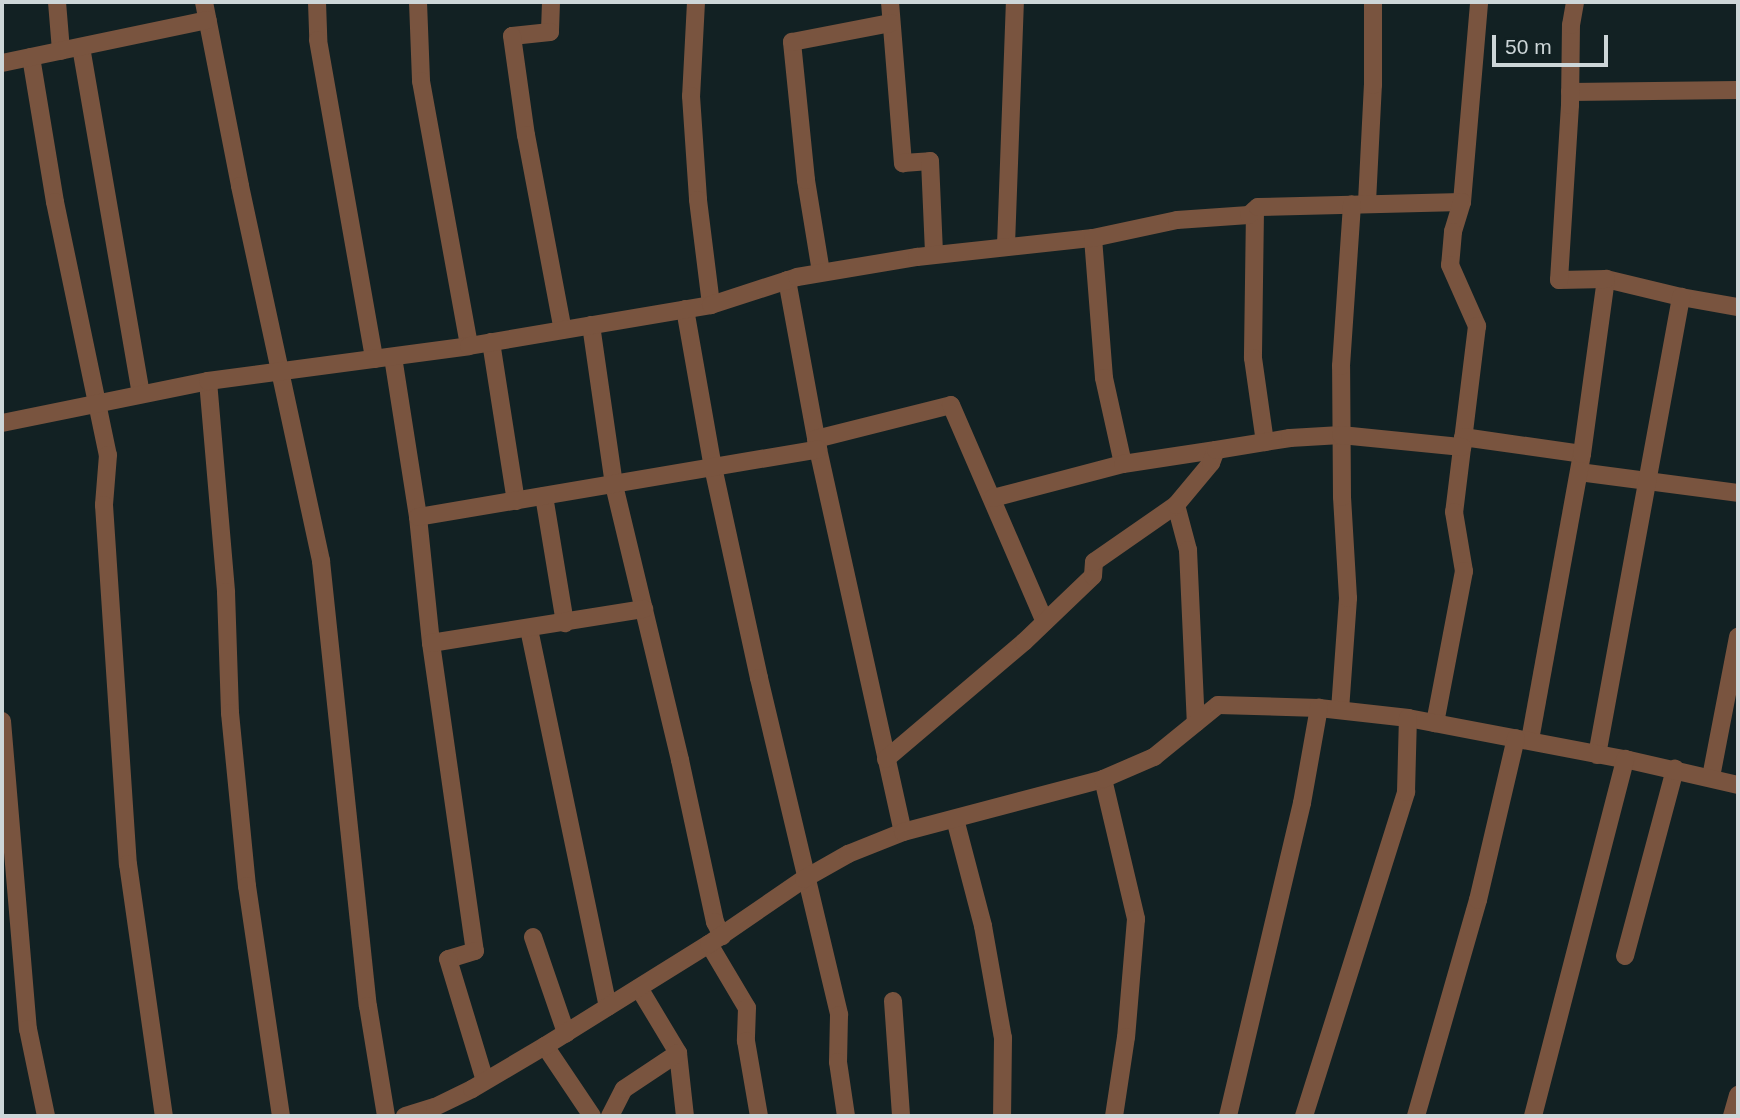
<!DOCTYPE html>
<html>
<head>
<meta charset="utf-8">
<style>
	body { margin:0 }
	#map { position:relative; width:1740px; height:1118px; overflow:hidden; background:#122123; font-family:Helvetica,sans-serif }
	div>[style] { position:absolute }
	.minor>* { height:18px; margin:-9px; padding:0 9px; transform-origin:9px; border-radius:9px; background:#79543f }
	span { translate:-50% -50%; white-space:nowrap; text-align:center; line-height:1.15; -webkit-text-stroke:5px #122123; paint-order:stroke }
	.frame { position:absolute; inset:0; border:4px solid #cdd6d8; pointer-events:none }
	.scale { position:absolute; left:1492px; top:35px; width:116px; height:32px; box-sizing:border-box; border:4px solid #cdd6d8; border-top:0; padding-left:9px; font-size:21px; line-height:24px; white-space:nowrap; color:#cdd6d8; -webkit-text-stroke:5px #122123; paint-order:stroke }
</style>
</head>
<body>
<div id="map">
	<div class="minor">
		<div style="left:57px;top:2px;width:49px;rotate:85.3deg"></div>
		<div style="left:204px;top:2px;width:187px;rotate:78.9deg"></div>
		<div style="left:240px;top:186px;width:384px;rotate:77.8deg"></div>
		<div style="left:321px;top:561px;width:447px;rotate:84deg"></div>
		<div style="left:368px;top:1006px;width:111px;rotate:80.7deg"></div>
		<div style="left:317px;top:2px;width:38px;rotate:88deg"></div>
		<div style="left:318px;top:40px;width:324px;rotate:80deg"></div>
		<div style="left:418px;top:2px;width:79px;rotate:87.8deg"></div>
		<div style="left:421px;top:81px;width:269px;rotate:79.7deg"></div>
		<div style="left:551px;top:2px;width:30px;rotate:92deg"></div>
		<div style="left:550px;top:32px;width:38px;rotate:174deg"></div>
		<div style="left:512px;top:36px;width:100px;rotate:82deg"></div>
		<div style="left:526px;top:135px;width:198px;rotate:79.3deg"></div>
		<div style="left:696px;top:2px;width:94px;rotate:93deg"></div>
		<div style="left:691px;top:96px;width:104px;rotate:86.1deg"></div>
		<div style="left:698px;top:200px;width:106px;rotate:82.9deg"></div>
		<div style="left:890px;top:2px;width:162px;rotate:85.4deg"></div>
		<div style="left:903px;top:163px;width:27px;rotate:-4deg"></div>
		<div style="left:930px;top:161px;width:93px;rotate:87.5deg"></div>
		<div style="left:81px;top:47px;width:352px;rotate:80.2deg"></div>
		<div style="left:31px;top:57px;width:147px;rotate:80.6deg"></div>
		<div style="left:55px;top:202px;width:258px;rotate:78.2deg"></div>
		<div style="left:108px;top:455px;width:50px;rotate:94.6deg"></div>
		<div style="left:104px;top:505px;width:360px;rotate:86.2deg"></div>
		<div style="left:128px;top:864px;width:255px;rotate:81.9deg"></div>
		<div style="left:2px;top:63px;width:210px;rotate:-11.8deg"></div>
		<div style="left:1570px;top:92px;width:168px;rotate:-0.7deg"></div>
		<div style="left:1367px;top:202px;width:117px;rotate:-87.1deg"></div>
		<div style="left:1373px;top:85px;width:83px;rotate:-90deg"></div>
		<div style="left:1462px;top:202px;width:201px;rotate:-85.1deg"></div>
		<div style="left:1255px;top:210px;width:148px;rotate:90.8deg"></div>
		<div style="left:1253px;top:358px;width:85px;rotate:81.9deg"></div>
		<div style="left:1093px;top:238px;width:140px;rotate:85.5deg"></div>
		<div style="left:1104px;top:378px;width:88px;rotate:77.5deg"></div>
		<div style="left:1006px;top:245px;width:243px;rotate:-87.9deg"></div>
		<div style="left:821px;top:272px;width:93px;rotate:-99.3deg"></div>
		<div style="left:806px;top:180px;width:139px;rotate:-95.8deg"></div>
		<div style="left:792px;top:42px;width:101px;rotate:-10.9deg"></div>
		<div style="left:1606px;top:279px;width:77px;rotate:13.5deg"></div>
		<div style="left:1681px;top:297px;width:58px;rotate:10deg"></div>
		<div style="left:787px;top:280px;width:172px;rotate:79.6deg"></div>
		<div style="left:818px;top:449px;width:392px;rotate:77.5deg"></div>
		<div style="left:685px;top:309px;width:160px;rotate:80deg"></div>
		<div style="left:713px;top:467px;width:216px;rotate:77.7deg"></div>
		<div style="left:759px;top:678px;width:346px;rotate:76.6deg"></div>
		<div style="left:839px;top:1015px;width:47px;rotate:91.2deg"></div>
		<div style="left:838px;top:1062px;width:55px;rotate:81.6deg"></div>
		<div style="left:591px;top:325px;width:162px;rotate:81.8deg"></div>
		<div style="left:614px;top:485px;width:283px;rotate:76.5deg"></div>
		<div style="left:680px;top:760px;width:166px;rotate:77.8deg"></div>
		<div style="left:715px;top:922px;width:16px;rotate:63deg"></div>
		<div style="left:491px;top:342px;width:161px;rotate:81.1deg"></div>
		<div style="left:393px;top:357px;width:162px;rotate:81.1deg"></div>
		<div style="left:418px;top:517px;width:127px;rotate:84.1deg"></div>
		<div style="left:431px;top:643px;width:311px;rotate:81.9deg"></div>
		<div style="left:475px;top:951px;width:28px;rotate:163deg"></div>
		<div style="left:448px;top:959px;width:127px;rotate:73.1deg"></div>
		<div style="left:208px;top:381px;width:212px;rotate:85.1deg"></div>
		<div style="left:226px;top:592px;width:121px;rotate:88.1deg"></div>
		<div style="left:230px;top:713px;width:174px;rotate:84.4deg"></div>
		<div style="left:247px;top:886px;width:232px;rotate:81.6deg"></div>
		<div style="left:2px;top:423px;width:210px;rotate:-11.5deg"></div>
		<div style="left:208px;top:381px;width:263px;rotate:-7.6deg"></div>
		<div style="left:469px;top:346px;width:245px;rotate:-9.6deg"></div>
		<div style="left:711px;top:305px;width:90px;rotate:-18deg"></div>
		<div style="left:797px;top:277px;width:122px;rotate:-9.5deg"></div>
		<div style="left:917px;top:257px;width:177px;rotate:-6.2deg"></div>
		<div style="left:1093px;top:238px;width:86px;rotate:-12.1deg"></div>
		<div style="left:1177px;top:220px;width:72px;rotate:-4deg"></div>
		<div style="left:1249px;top:215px;width:12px;rotate:-42deg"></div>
		<div style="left:1258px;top:207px;width:204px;rotate:-1.4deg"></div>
		<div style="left:1462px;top:202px;width:31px;rotate:107deg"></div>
		<div style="left:1453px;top:232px;width:33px;rotate:95deg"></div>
		<div style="left:1450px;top:265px;width:67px;rotate:66.1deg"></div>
		<div style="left:1477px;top:326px;width:187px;rotate:97deg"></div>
		<div style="left:1454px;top:512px;width:60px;rotate:80.4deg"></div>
		<div style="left:1464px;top:571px;width:155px;rotate:100.8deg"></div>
		<div style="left:1463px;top:437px;width:120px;rotate:8.1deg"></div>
		<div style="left:816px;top:439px;width:139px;rotate:-14.1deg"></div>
		<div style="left:951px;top:405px;width:236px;rotate:66.6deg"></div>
		<div style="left:1579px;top:472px;width:160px;rotate:7.5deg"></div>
		<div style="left:544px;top:496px;width:129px;rotate:80.6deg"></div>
		<div style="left:993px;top:498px;width:134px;rotate:-14.7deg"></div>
		<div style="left:1123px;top:464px;width:94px;rotate:-8.6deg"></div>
		<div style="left:1176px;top:505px;width:47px;rotate:75.1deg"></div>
		<div style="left:1188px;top:550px;width:173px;rotate:87.4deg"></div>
		<div style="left:418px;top:517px;width:406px;rotate:-9.6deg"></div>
		<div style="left:529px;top:629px;width:386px;rotate:78.2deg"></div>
		<div style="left:431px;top:643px;width:216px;rotate:-9.1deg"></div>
		<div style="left:1340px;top:710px;width:112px;rotate:-85.9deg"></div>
		<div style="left:1348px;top:598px;width:101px;rotate:-93.4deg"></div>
		<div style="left:1342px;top:497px;width:131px;rotate:-90.4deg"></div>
		<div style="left:1341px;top:366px;width:162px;rotate:-86.1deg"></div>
		<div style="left:2px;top:721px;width:309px;rotate:85.2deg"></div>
		<div style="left:28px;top:1029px;width:89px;rotate:78.3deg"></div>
		<div style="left:1530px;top:740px;width:291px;rotate:-79.7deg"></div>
		<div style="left:1582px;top:454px;width:177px;rotate:-82.2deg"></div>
		<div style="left:1606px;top:279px;width:47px;rotate:178.8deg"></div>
		<div style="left:1559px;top:280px;width:175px;rotate:-86.4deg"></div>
		<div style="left:1570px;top:105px;width:80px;rotate:-89.3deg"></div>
		<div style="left:1571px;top:25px;width:23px;rotate:-80deg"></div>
		<div style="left:1597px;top:755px;width:466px;rotate:-79.6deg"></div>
		<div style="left:886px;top:759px;width:181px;rotate:-40.3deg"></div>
		<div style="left:1024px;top:642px;width:95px;rotate:-43.7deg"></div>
		<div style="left:1093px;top:576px;width:14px;rotate:-86deg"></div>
		<div style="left:1094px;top:562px;width:100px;rotate:-34.8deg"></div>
		<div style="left:1176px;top:505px;width:55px;rotate:-50.2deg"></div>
		<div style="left:1211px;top:463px;width:14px;rotate:-69deg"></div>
		<div style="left:1216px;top:450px;width:75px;rotate:-9.2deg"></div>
		<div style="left:1290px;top:438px;width:51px;rotate:-3.4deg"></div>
		<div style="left:1341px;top:435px;width:122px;rotate:5.7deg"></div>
		<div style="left:1711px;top:777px;width:143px;rotate:-79.1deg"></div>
		<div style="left:1103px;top:779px;width:144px;rotate:76.7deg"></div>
		<div style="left:1136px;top:919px;width:118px;rotate:94.8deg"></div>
		<div style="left:1126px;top:1037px;width:80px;rotate:98.6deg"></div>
		<div style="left:955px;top:819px;width:111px;rotate:75.3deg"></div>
		<div style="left:983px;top:926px;width:114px;rotate:79.9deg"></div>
		<div style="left:1003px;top:1038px;width:78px;rotate:90.7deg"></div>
		<div style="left:533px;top:937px;width:102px;rotate:71deg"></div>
		<div style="left:709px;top:944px;width:74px;rotate:59.3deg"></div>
		<div style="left:747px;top:1008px;width:33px;rotate:92deg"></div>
		<div style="left:746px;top:1041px;width:76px;rotate:80.2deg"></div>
		<div style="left:1625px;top:956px;width:194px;rotate:-75deg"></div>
		<div style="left:639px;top:988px;width:76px;rotate:59deg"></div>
		<div style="left:678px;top:1053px;width:63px;rotate:83.7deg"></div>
		<div style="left:893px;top:1001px;width:115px;rotate:86deg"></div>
		<div style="left:545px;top:1046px;width:84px;rotate:56.1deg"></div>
		<div style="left:405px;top:1116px;width:31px;rotate:-17deg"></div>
		<div style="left:435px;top:1107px;width:41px;rotate:-25.9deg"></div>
		<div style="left:472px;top:1089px;width:85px;rotate:-30.5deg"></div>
		<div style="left:545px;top:1046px;width:193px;rotate:-31.9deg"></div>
		<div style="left:709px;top:944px;width:115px;rotate:-34.4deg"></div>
		<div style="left:804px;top:879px;width:51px;rotate:-29.6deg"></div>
		<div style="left:848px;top:854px;width:59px;rotate:-21.8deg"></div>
		<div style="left:903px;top:832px;width:207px;rotate:-14.8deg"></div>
		<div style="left:1103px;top:779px;width:56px;rotate:-23.3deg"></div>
		<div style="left:1154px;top:757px;width:82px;rotate:-39.1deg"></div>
		<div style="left:1218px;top:705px;width:101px;rotate:1.7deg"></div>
		<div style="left:1319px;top:708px;width:90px;rotate:6.4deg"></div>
		<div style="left:1408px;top:718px;width:225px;rotate:10.8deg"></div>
		<div style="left:1629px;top:760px;width:112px;rotate:12.9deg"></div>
		<div style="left:610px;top:1116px;width:30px;rotate:-63deg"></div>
		<div style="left:624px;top:1089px;width:65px;rotate:-33.7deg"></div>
		<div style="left:1228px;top:1116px;width:322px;rotate:-76.7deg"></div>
		<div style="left:1302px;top:803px;width:97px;rotate:-79.9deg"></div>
		<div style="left:1304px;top:1116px;width:340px;rotate:-72.5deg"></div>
		<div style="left:1406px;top:792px;width:74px;rotate:-88.5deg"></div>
		<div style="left:1416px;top:1116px;width:225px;rotate:-74deg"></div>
		<div style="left:1478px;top:900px;width:166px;rotate:-76.8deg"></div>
		<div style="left:1533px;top:1116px;width:369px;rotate:-75.5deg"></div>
		<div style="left:1732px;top:1116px;width:22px;rotate:-74deg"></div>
	</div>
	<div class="frame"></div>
	<div class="scale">50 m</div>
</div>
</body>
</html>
